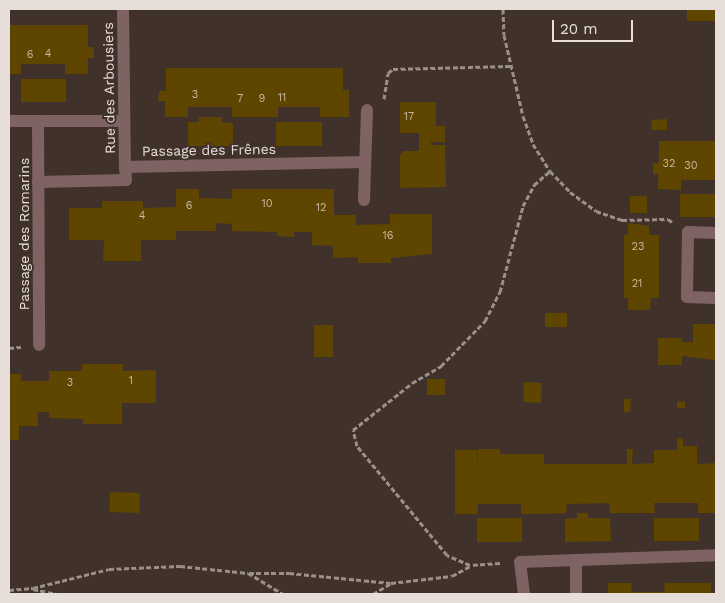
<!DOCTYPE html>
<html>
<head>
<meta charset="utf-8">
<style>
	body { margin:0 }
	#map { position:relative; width:725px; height:603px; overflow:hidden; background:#40322a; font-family:"Work Sans",sans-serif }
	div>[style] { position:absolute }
	.building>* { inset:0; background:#5e4500; transform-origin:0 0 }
	.path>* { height:3px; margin-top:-1.5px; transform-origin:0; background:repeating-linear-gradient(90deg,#9b8f89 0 5px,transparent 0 7.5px) }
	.minor>* { height:12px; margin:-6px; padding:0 6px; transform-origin:6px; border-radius:6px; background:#7f6363 }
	span { translate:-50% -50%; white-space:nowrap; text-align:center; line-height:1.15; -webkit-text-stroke:4px #40322a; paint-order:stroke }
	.number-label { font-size:11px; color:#c6b8a3 }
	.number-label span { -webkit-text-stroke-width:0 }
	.street-label { font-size:14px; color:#e8ded9 }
	.frame { position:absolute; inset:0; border:10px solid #e8ded9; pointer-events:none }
	.scale { position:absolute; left:552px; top:20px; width:81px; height:22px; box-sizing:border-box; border:2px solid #e8ded9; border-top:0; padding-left:6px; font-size:15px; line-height:18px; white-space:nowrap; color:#e8ded9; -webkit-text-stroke:4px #40322a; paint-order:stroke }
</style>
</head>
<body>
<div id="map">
	<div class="building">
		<div style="left:687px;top:9px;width:29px;height:12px"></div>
		<div style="clip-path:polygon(9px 25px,88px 25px,88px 47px,94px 47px,94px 58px,88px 58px,88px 74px,65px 74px,65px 64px,21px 64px,21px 74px,9px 74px)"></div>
		<div style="clip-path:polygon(166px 68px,343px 68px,343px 90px,349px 90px,349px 117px,320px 117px,320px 107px,278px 107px,278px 117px,232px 117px,232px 107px,188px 107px,188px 117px,165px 117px,165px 101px,158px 101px,159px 91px,166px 91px)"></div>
		<div style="left:21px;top:79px;width:45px;height:23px"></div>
		<div style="clip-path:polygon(400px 102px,436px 102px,436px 126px,445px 126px,445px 142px,431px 142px,431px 145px,445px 145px,446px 187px,400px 188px,400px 156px,403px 151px,419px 151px,419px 133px,400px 133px)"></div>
		<div style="clip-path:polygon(199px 117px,222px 117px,222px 122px,233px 123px,233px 146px,188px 146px,188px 122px,199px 122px)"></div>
		<div style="clip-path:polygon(667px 119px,667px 130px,652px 130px,651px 120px)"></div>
		<div style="left:276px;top:122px;width:46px;height:24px"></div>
		<div style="clip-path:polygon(659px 141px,716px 141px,716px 180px,681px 180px,681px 190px,658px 189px,658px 174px,653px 174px,653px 163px,659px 163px)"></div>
		<div style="clip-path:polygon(176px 189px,199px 189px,199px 198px,232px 199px,232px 189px,334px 189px,334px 215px,356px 215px,356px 225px,390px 224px,390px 214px,432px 214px,432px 254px,391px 258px,391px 263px,358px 263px,358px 257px,333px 258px,333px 246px,312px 245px,312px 232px,294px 232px,294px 237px,277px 236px,277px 232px,232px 231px,232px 224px,216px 223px,216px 231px,176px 231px,176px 240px,141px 240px,141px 261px,103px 261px,104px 240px,69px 240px,69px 208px,102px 208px,102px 201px,143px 201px,143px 208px,176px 207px)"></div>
		<div style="left:680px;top:194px;width:36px;height:23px"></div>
		<div style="left:630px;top:196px;width:17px;height:17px"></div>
		<div style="clip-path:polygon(628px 223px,649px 226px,649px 235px,659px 235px,659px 298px,651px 298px,650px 310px,628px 310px,628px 298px,624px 298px,624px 288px,628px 286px,624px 288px,624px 235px,628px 235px)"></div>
		<div style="left:545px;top:313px;width:22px;height:14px"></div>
		<div style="clip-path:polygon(693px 324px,716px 324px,716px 360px,682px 356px,682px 365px,658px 365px,658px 338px,682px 338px,682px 342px,693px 342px)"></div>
		<div style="left:314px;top:325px;width:19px;height:32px"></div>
		<div style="clip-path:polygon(82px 364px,123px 364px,123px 371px,156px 370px,156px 403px,122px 403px,122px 424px,83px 424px,83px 419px,49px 418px,49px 412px,38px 412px,38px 426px,19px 426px,19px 440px,9px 440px,9px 374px,21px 374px,21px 381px,49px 381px,49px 371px,82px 371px)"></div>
		<div style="left:427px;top:379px;width:18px;height:16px"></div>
		<div style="left:524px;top:382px;width:18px;height:20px;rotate:3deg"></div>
		<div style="clip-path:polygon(624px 399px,631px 399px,630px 412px,624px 412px)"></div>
		<div style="left:677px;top:402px;width:8px;height:6px"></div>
		<div style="clip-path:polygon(677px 438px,683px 438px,683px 446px,697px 446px,697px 464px,716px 463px,716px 513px,698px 513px,698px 503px,654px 503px,655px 513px,610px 513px,609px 503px,567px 504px,566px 513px,544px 514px,521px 514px,521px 504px,478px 504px,478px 514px,455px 514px,455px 450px,477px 450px,478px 465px,478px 449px,500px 449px,500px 454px,544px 454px,544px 464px,627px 464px,627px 449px,633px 449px,632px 464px,654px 463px,654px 450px,677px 450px)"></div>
		<div style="left:110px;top:492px;width:30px;height:20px;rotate:2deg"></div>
		<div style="clip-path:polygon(577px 513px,588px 513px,588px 518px,610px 518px,611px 541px,565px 542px,565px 519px,577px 518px)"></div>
		<div style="left:522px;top:518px;width:24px;height:45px;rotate:90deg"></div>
		<div style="left:654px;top:518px;width:45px;height:23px"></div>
		<div style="clip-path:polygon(608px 583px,632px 583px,631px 592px,664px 592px,665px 583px,711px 583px,711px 592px,716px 594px,608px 594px)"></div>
	</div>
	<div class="path">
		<div style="left:503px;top:9px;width:26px;rotate:88deg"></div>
		<div style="left:504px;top:35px;width:83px;rotate:76.8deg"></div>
		<div style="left:523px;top:116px;width:30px;rotate:70deg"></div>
		<div style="left:533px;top:144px;width:32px;rotate:58deg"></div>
		<div style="left:550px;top:171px;width:29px;rotate:46deg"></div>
		<div style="left:570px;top:192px;width:32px;rotate:36deg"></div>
		<div style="left:596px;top:211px;width:28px;rotate:19deg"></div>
		<div style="left:622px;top:220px;width:46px;rotate:-1.2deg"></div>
		<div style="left:668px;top:219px;width:5px;rotate:37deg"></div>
		<div style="left:384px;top:99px;width:26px;rotate:-81deg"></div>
		<div style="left:388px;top:73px;width:6px;rotate:-39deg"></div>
		<div style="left:393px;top:69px;width:118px;rotate:-1.5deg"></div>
		<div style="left:9px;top:348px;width:12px;rotate:-5deg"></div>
		<div style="left:500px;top:563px;width:30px;rotate:176deg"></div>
		<div style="left:470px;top:565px;width:25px;rotate:-157deg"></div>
		<div style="left:447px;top:555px;width:141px;rotate:-129.5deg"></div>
		<div style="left:357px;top:446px;width:16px;rotate:-104deg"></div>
		<div style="left:353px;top:430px;width:75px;rotate:-38.5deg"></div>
		<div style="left:412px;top:383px;width:34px;rotate:-30deg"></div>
		<div style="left:441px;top:366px;width:63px;rotate:-45.6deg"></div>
		<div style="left:485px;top:321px;width:33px;rotate:-63deg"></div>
		<div style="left:500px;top:292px;width:89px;rotate:-75deg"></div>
		<div style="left:523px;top:206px;width:24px;rotate:-62deg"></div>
		<div style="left:534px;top:185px;width:21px;rotate:-41deg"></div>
		<div style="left:249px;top:573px;width:40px"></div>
		<div style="left:289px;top:573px;width:102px;rotate:5.6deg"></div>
		<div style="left:33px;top:589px;width:25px;rotate:12deg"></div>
		<div style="left:9px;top:590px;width:24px;rotate:-5deg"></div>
		<div style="left:33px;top:588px;width:78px;rotate:-14deg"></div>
		<div style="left:109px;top:569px;width:71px;rotate:-2.4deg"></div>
		<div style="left:180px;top:566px;width:68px;rotate:5.9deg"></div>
		<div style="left:248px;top:573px;width:41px;rotate:31deg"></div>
		<div style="left:373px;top:594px;width:21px;rotate:-31deg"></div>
		<div style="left:391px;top:583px;width:61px;rotate:-6.5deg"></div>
		<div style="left:452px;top:576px;width:21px;rotate:-29deg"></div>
	</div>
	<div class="minor">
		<div style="left:123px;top:9px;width:158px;rotate:89.3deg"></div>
		<div style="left:9px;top:121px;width:115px"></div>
		<div style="left:38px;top:122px;width:223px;rotate:89.7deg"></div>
		<div style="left:38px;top:182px;width:88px;rotate:-1.3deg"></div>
		<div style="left:126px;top:180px;width:13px;rotate:-94deg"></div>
		<div style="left:125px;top:167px;width:240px;rotate:-1.2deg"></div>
		<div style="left:364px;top:200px;width:90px;rotate:-88.1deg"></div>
		<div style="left:716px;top:233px;width:28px;rotate:-178deg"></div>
		<div style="left:688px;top:232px;width:65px;rotate:90.9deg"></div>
		<div style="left:687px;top:297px;width:29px;rotate:2deg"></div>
		<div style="left:576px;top:560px;width:34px;rotate:90deg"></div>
		<div style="left:524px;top:594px;width:32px;rotate:-97deg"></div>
		<div style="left:520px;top:562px;width:196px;rotate:-2deg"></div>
	</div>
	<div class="number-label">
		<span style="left:48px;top:54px">4</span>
		<span style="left:30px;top:55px">6</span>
		<span style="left:195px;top:95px">3</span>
		<span style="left:282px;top:98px">11</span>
		<span style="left:240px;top:99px">7</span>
		<span style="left:262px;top:99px">9</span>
		<span style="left:409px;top:117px">17</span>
		<span style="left:669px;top:164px">32</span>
		<span style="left:691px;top:166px">30</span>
		<span style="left:267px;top:204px">10</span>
		<span style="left:189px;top:206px">6</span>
		<span style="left:321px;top:208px">12</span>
		<span style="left:142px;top:216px">4</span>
		<span style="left:388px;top:236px">16</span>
		<span style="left:638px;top:247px">23</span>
		<span style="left:637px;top:284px">21</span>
		<span style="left:131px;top:381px">1</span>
		<span style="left:70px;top:383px">3</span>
	</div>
	<div class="street-label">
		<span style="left:109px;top:88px;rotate:-91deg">Rue des Arbousiers</span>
		<span style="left:209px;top:150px;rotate:-1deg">Passage des Frênes</span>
		<span style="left:24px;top:234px;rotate:-90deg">Passage des Romarins</span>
	</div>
	<div class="frame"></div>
	<div class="scale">20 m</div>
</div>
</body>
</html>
